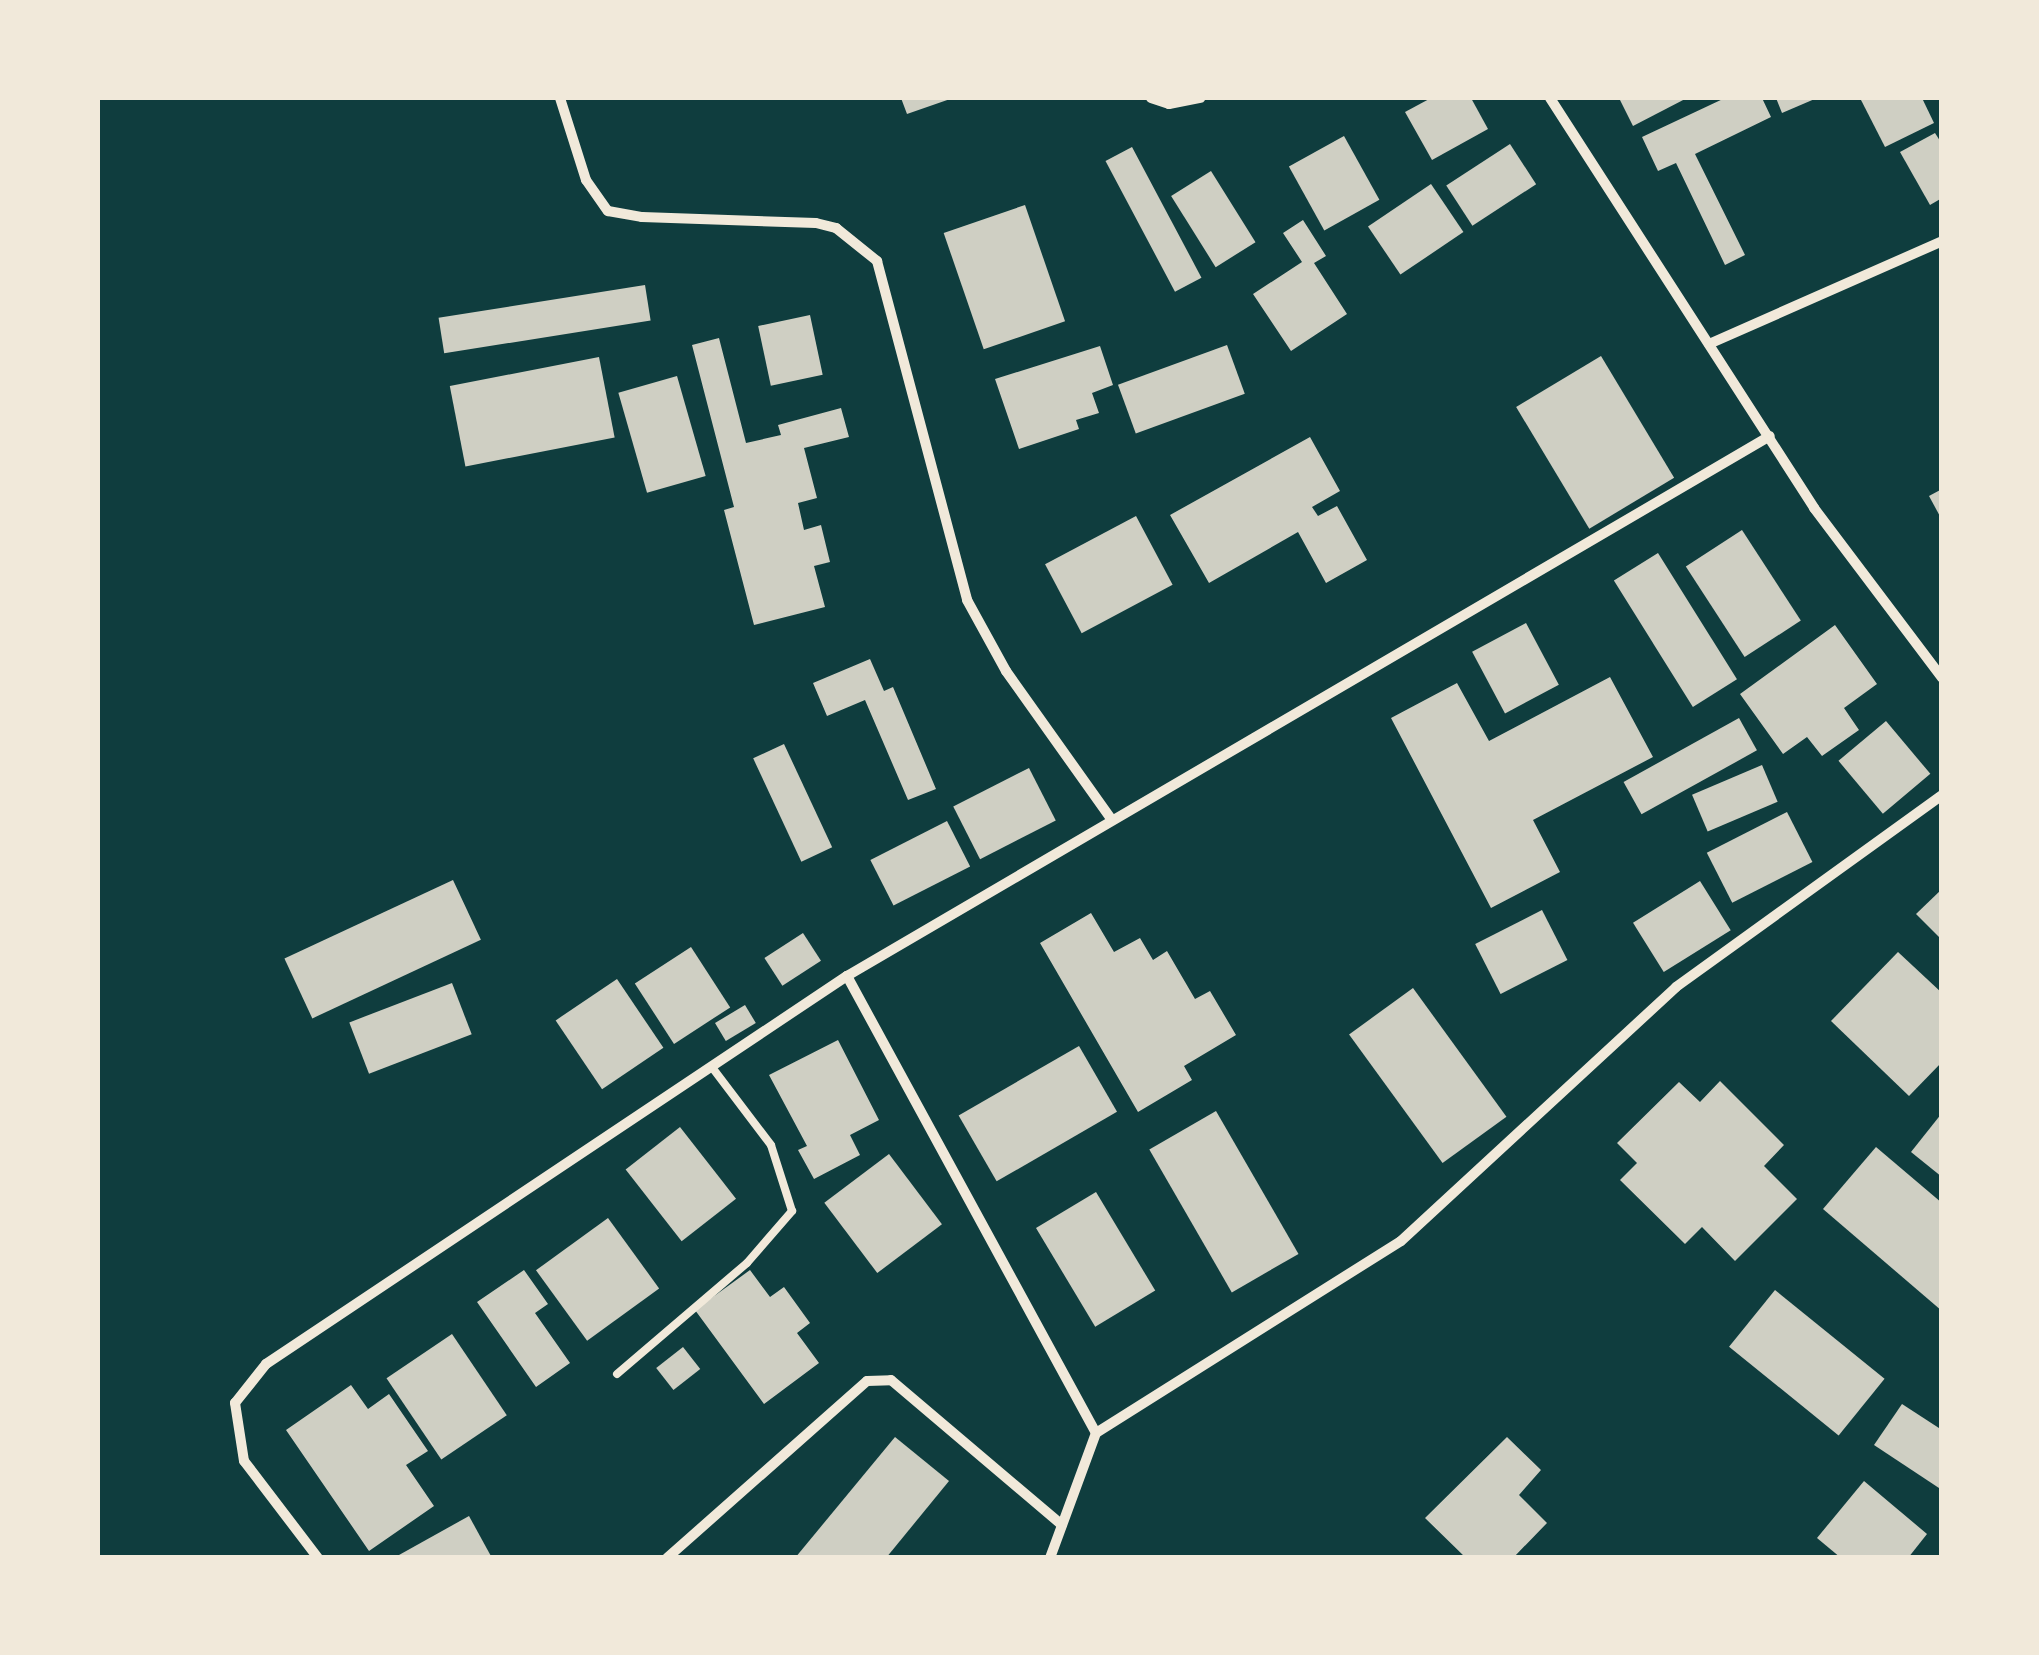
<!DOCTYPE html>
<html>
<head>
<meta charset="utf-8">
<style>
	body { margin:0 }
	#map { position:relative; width:2039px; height:1655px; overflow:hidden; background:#0f3d3e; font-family:Commissioner,sans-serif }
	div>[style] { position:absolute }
	.building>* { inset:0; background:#cfcfc3; transform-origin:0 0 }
	.service>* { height:8px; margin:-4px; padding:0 4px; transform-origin:4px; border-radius:4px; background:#f1e9da }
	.minor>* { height:10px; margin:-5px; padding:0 5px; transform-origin:5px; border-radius:5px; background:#f1e9da }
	span { translate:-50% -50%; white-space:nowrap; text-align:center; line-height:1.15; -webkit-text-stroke:9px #f1e9da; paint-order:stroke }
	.frame { position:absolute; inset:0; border:100px solid #f1e9da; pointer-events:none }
</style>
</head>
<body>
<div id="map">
	<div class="building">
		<div style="clip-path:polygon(901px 98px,953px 98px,907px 114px)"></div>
		<div style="clip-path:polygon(1431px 98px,1471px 98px,1488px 129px,1432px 160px,1405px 112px)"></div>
		<div style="clip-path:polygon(1619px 98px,1687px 98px,1633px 126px)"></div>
		<div style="clip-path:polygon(1725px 98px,1762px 98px,1771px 117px,1695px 154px,1745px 255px,1725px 265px,1676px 163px,1658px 171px,1642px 137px)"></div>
		<div style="clip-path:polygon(1776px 98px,1817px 98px,1782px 113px)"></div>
		<div style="clip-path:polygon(1860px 98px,1922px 98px,1934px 123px,1885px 147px)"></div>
		<div style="clip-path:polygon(1935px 133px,1942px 144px,1942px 198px,1930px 205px,1900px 152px)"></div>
		<div style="left:1344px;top:136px;width:73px;height:63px;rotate:61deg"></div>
		<div style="left:1510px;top:144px;width:48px;height:76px;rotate:57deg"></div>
		<div style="left:1132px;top:147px;width:148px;height:30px;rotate:62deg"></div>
		<div style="left:1211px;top:171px;width:84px;height:47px;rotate:58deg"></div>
		<div style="left:1431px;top:184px;width:58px;height:76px;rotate:56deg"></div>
		<div style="left:1025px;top:205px;width:123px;height:86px;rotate:71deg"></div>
		<div style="clip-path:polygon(1303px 220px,1326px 256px,1314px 263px,1347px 314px,1291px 351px,1253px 294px,1302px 262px,1283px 233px)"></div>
		<div style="left:645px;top:285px;width:36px;height:209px;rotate:81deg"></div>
		<div style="left:810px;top:315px;width:61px;height:53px;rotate:78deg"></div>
		<div style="clip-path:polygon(719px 338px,746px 443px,781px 435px,778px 425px,841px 408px,849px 437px,804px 448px,817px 498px,798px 503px,804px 530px,821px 525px,830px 562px,814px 566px,825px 607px,754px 625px,724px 510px,734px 507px,692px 345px)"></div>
		<div style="left:1227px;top:345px;width:52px;height:116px;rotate:70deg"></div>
		<div style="clip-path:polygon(1100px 346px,1113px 385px,1092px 393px,1099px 413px,1076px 420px,1079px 429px,1019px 449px,995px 379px)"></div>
		<div style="left:1601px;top:356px;width:142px;height:99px;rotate:59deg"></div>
		<div style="left:599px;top:357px;width:82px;height:152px;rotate:79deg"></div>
		<div style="left:677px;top:376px;width:104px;height:61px;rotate:74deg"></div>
		<div style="clip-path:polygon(1310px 437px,1340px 491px,1312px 507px,1318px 516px,1337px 506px,1367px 560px,1326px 583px,1298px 532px,1209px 583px,1170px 515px)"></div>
		<div style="clip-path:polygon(1942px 489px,1942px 520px,1929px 496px)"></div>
		<div style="left:1136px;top:516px;width:78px;height:103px;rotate:62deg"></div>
		<div style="left:1742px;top:530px;width:108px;height:67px;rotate:57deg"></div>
		<div style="left:1658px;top:553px;width:149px;height:52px;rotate:58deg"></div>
		<div style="left:1526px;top:623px;width:70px;height:61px;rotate:62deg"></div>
		<div style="clip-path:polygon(1835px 625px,1877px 684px,1844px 708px,1859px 730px,1822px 756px,1807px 737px,1783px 754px,1740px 694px)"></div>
		<div style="clip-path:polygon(870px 659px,884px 691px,893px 687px,936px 789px,908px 800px,865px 700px,827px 716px,813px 683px)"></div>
		<div style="clip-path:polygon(1610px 677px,1653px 757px,1533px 820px,1560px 872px,1491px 908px,1391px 718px,1457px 683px,1489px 741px)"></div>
		<div style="left:1739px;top:718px;width:37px;height:132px;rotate:61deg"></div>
		<div style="left:1886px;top:721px;width:69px;height:62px;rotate:50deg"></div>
		<div style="left:784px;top:744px;width:114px;height:34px;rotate:65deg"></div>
		<div style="left:1762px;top:765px;width:40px;height:76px;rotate:67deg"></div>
		<div style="left:1029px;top:768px;width:59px;height:85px;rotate:63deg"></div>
		<div style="left:1787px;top:812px;width:56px;height:90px;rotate:63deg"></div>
		<div style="left:947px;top:821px;width:51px;height:86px;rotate:63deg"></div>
		<div style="left:453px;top:880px;width:66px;height:186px;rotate:65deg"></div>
		<div style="left:1700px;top:881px;width:58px;height:79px;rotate:58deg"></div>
		<div style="clip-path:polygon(1942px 889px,1942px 940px,1916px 914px)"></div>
		<div style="left:1542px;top:910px;width:56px;height:75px;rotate:63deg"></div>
		<div style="clip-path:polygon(1091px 913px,1114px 952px,1140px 938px,1153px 960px,1167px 951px,1195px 999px,1210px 991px,1236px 1035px,1184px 1066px,1192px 1080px,1138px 1112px,1040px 943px)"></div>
		<div style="left:803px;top:933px;width:33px;height:46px;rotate:57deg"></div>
		<div style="left:691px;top:947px;width:72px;height:67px;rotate:57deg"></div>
		<div style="clip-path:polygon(1898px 952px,1942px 993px,1942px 1062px,1909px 1096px,1831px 1021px)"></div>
		<div style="left:617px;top:979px;width:83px;height:74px;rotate:56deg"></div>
		<div style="left:452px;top:983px;width:55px;height:110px;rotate:69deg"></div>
		<div style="left:1413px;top:988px;width:159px;height:79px;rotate:54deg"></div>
		<div style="left:745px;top:1005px;width:21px;height:35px;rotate:59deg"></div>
		<div style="clip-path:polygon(838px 1040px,879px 1120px,850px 1135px,860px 1155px,814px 1179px,798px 1150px,807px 1146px,769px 1075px)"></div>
		<div style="left:1079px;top:1046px;width:76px;height:139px;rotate:60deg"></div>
		<div style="clip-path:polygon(1720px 1081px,1784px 1145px,1764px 1166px,1797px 1199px,1735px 1261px,1702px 1227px,1685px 1244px,1620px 1180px,1637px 1163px,1617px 1143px,1679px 1082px,1700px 1102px)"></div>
		<div style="left:1216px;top:1111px;width:165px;height:77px;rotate:60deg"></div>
		<div style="clip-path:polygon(1942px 1113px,1942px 1177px,1911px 1152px)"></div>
		<div style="left:680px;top:1127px;width:91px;height:69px;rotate:52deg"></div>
		<div style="clip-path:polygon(1876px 1147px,1942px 1203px,1942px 1311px,1823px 1209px)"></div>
		<div style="left:889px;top:1154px;width:88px;height:81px;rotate:53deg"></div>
		<div style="left:1096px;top:1192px;width:115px;height:70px;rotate:59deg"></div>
		<div style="left:608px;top:1218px;width:87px;height:89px;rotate:54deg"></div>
		<div style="clip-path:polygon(524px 1270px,548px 1304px,535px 1313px,570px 1363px,536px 1387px,477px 1302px)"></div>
		<div style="clip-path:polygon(750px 1270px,770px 1297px,784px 1287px,810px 1323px,797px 1333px,819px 1363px,764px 1404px,695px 1310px)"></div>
		<div style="left:1775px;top:1290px;width:141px;height:73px;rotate:39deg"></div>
		<div style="left:452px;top:1334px;width:98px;height:79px;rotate:56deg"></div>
		<div style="left:683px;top:1347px;width:28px;height:34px;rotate:52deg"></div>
		<div style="clip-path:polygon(351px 1385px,368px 1409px,389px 1394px,428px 1451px,406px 1465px,434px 1506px,369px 1551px,286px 1430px)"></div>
		<div style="clip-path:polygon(1902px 1404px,1942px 1430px,1942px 1490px,1874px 1445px)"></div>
		<div style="clip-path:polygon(895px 1437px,949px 1481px,886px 1558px,795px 1558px)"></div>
		<div style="clip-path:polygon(1507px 1437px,1541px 1470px,1519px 1495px,1547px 1523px,1513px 1558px,1466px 1558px,1425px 1518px)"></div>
		<div style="clip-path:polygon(1864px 1481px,1927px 1534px,1908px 1558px,1841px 1558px,1817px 1538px)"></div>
		<div style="clip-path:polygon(469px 1516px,492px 1558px,401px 1558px,399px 1555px)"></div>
	</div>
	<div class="service">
		<div style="left:617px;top:1374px;width:171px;rotate:-40.5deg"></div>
		<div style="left:747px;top:1263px;width:69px;rotate:-49.1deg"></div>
		<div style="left:792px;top:1211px;width:69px;rotate:-107.7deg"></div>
		<div style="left:771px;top:1145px;width:99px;rotate:-127.2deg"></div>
	</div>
	<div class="minor">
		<div style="left:560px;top:98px;width:86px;rotate:72.4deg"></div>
		<div style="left:586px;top:180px;width:38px;rotate:55deg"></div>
		<div style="left:608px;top:211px;width:35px;rotate:10deg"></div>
		<div style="left:642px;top:217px;width:174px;rotate:2deg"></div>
		<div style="left:816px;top:223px;width:21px;rotate:14deg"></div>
		<div style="left:836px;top:228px;width:53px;rotate:38.8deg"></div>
		<div style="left:877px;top:261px;width:351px;rotate:75.1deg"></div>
		<div style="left:967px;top:600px;width:81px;rotate:61.2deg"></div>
		<div style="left:1006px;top:671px;width:183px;rotate:54.6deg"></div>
		<div style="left:1151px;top:98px;width:19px;rotate:18deg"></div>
		<div style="left:1169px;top:104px;width:32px;rotate:-11deg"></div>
		<div style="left:1550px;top:98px;width:488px;rotate:57.2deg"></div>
		<div style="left:1814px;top:508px;width:213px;rotate:53deg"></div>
		<div style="left:1709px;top:344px;width:255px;rotate:-23.8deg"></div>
		<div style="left:847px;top:976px;width:520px;rotate:61.42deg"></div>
		<div style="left:1096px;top:1433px;width:133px;rotate:110.2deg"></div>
		<div style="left:1096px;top:1433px;width:360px;rotate:-32.2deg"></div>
		<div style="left:1401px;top:1241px;width:374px;rotate:-42.7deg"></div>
		<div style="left:1676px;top:987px;width:328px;rotate:-35.8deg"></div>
		<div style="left:318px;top:1558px;width:122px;rotate:-127.3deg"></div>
		<div style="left:244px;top:1461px;width:59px;rotate:-98.8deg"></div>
		<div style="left:235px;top:1403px;width:50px;rotate:-51.5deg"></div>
		<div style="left:266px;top:1364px;width:699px;rotate:-33.74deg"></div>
		<div style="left:847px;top:976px;width:1069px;rotate:-30.33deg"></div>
		<div style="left:667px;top:1558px;width:267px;rotate:-41.5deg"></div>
		<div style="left:867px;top:1381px;width:24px;rotate:-2deg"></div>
		<div style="left:891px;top:1380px;width:224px;rotate:40.3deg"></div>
	</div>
	<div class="frame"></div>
</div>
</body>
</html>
